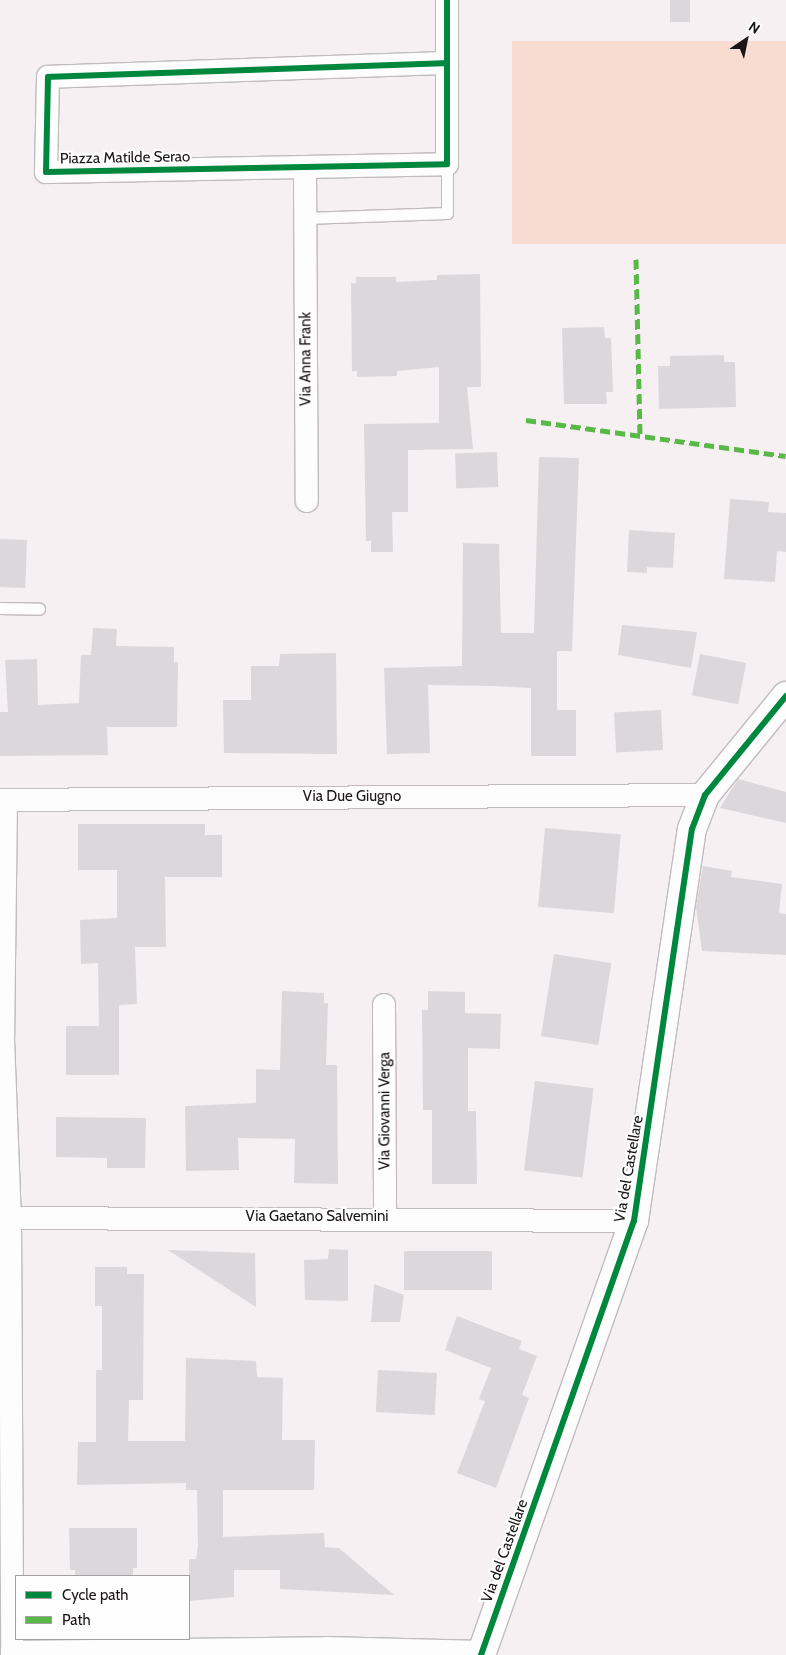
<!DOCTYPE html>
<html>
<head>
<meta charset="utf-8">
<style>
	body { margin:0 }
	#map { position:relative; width:786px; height:1655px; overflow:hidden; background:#f6f0f3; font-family:Cabin,sans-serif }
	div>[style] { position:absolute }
	.green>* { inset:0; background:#f9dcd1; transform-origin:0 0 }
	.building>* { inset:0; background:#dbd7da; transform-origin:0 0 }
	.roads { filter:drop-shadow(1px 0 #c1bbbe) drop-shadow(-1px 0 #c1bbbe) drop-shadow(0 1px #c1bbbe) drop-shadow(0 -1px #c1bbbe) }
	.service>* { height:11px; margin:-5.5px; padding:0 5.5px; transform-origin:5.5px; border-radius:5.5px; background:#fefdfd }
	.minor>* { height:22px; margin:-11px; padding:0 11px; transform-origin:11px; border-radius:11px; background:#fefdfd }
	.tertiary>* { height:28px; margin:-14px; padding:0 14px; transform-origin:14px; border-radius:14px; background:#fefdfd }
	.quiet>* { height:5px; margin-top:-2.5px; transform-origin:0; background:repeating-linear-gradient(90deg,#58b947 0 10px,transparent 0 15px) }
	.cycleway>* { height:6px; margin:-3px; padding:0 3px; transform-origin:3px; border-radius:3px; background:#00873e }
	span { translate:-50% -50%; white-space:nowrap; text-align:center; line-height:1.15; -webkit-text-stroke:4.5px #fefefe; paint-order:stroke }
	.street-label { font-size:15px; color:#191417 }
	.legend { position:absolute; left:15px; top:1575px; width:175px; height:65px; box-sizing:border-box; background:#fefefe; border:1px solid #a2a0a2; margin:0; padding:6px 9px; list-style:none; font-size:15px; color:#191417 }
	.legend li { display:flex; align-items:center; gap:10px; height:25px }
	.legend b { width:25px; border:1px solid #a2a0a2 }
	.north { position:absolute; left:721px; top:15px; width:50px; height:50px; -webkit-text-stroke:4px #fefefe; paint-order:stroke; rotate:34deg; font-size:14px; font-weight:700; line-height:20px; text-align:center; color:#191417 }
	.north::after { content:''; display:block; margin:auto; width:18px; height:22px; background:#191417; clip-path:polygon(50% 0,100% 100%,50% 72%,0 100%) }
</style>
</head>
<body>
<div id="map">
	<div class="green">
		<div style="left:786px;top:41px;width:203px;height:274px;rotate:90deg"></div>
	</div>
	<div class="building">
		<div style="left:670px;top:0;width:20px;height:22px"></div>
		<div style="clip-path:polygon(480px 274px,481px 387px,467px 387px,473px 449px,408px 450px,408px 512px,392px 512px,393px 552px,371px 552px,371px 541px,366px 541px,364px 424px,439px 423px,439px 367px,397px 371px,397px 376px,357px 377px,357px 371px,352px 371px,351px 283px,356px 283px,356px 277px,396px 277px,396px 282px,437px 280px,437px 275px)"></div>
		<div style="clip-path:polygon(604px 327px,605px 338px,611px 338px,613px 392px,606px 392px,607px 404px,564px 404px,562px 328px)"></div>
		<div style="clip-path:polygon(724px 355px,724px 362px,735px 362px,736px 407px,659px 409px,658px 366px,670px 366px,670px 356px)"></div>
		<div style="left:497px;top:452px;width:35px;height:42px;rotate:88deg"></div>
		<div style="clip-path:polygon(539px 457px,579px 458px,572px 651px,557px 651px,557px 710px,576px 710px,576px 756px,531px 756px,531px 688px,494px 686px,428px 685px,430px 753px,387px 754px,384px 668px,462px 666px,463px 543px,499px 544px,501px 633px,534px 633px)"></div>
		<div style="clip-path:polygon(730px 499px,769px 502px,768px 512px,786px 513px,786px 552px,777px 551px,775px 582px,724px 579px)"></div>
		<div style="clip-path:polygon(629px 530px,675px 533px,673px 568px,647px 567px,647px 573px,627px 572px)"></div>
		<div style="left:0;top:539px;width:27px;height:48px;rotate:2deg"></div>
		<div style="clip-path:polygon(622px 625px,697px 632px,691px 668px,618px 655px)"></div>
		<div style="clip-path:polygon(93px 628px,117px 629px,116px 646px,174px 647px,174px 662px,178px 662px,177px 727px,107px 727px,108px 755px,0 756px,0 712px,8px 712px,5px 660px,37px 659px,38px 705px,79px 703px,81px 655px,91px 655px)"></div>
		<div style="clip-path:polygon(336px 653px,337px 754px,224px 753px,223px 700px,251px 700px,251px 666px,279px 666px,280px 654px)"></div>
		<div style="left:700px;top:654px;width:47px;height:42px;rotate:11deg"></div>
		<div style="left:661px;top:710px;width:40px;height:47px;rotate:87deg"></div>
		<div style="clip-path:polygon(738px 779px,786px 792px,786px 823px,720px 808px)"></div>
		<div style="clip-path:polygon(78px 824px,205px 824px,205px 835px,222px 835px,222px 877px,165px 877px,166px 947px,135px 947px,137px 1004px,119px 1005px,119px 1075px,66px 1075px,66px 1026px,99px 1026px,98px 963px,81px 964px,80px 920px,117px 918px,117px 870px,78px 870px)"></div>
		<div style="left:545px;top:828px;width:76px;height:79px;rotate:5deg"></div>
		<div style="clip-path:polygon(703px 866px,732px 871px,731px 877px,782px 884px,779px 913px,786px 914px,786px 955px,702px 951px,696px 907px)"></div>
		<div style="left:554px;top:954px;width:58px;height:83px;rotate:9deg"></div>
		<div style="clip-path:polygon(282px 991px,324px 993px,324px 1003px,328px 1003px,326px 1065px,337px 1065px,338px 1184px,294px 1183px,295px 1139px,238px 1138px,239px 1170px,186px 1171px,185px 1106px,256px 1103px,256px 1069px,280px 1070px)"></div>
		<div style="clip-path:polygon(428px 991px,465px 992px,465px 1013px,501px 1014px,500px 1049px,468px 1048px,468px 1111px,476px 1111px,477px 1184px,432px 1184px,432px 1110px,423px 1110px,422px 1010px,428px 1010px)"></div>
		<div style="left:535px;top:1081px;width:59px;height:90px;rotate:7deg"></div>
		<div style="clip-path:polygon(56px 1117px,146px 1118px,145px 1168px,107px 1168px,107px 1158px,56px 1157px)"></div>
		<div style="clip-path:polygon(329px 1249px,348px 1250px,348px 1301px,305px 1300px,304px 1260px,328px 1259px)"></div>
		<div style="clip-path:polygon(168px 1250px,255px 1253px,256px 1307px,225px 1287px)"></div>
		<div style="left:404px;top:1251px;width:88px;height:39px"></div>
		<div style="clip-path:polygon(95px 1267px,127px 1267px,127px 1274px,144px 1274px,143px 1400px,129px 1400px,128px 1441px,185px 1441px,186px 1358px,256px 1361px,257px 1377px,283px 1378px,282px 1440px,315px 1440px,314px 1490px,223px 1490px,223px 1537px,324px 1533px,325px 1547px,339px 1548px,394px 1595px,280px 1589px,280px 1570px,234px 1570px,234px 1597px,189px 1601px,189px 1559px,196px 1559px,198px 1547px,197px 1490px,186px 1490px,186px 1483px,77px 1485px,78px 1442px,96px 1442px,96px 1370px,102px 1370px,102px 1306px,95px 1306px)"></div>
		<div style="clip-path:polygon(374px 1284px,404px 1295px,400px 1322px,371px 1322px)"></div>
		<div style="clip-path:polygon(457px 1316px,522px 1341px,519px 1349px,537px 1356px,522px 1395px,529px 1398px,496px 1488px,457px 1473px,485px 1401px,479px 1399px,491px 1368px,445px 1350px)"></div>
		<div style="left:378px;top:1370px;width:59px;height:42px;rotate:3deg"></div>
		<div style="clip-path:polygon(69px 1528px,137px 1528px,137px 1568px,133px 1568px,133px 1576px,75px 1576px,75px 1570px,70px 1570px)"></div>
	</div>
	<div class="roads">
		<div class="service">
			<div style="left:305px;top:218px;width:142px;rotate:-2deg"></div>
			<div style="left:447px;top:213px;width:49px;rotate:-90deg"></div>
			<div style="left:0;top:608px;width:39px;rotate:1deg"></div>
		</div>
		<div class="minor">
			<div style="left:447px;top:63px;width:399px;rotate:178deg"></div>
			<div style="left:48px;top:77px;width:95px;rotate:91.2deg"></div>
			<div style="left:46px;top:172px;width:401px;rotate:-1.1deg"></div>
			<div style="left:447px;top:164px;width:164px;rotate:-90deg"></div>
			<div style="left:305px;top:167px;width:334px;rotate:89.7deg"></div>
			<div style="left:0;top:800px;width:705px;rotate:-0.41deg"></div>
			<div style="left:6px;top:800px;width:239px;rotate:90.7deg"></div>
			<div style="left:3px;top:1039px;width:179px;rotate:87.8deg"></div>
			<div style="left:10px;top:1218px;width:437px;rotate:89.7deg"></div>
			<div style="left:384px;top:1005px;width:212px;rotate:89.7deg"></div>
			<div style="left:0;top:1218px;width:634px;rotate:0.27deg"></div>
			<div style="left:12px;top:1652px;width:314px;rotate:-0.7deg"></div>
			<div style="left:326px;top:1648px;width:156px;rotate:1.5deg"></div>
		</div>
		<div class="tertiary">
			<div style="left:481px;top:1655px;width:460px;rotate:-70.6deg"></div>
			<div style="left:634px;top:1221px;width:396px;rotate:-81.6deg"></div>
			<div style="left:692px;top:829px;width:36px;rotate:-69deg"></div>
			<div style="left:705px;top:795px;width:128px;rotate:-50.7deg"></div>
		</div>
	</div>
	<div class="quiet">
		<div style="left:636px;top:259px;width:177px;rotate:88.7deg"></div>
		<div style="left:526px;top:420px;width:262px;rotate:7.9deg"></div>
	</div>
	<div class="cycleway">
		<div style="left:447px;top:63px;width:399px;rotate:178deg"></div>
		<div style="left:48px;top:77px;width:95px;rotate:91.2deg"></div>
		<div style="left:46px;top:172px;width:401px;rotate:-1.1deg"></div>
		<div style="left:447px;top:164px;width:164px;rotate:-90deg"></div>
		<div style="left:481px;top:1655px;width:460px;rotate:-70.6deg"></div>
		<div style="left:634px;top:1221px;width:396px;rotate:-81.6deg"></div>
		<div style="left:692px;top:829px;width:36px;rotate:-69deg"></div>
		<div style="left:705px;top:795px;width:128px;rotate:-50.7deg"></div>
	</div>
	<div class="street-label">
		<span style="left:125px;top:158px;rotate:-1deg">Piazza Matilde Serao</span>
		<span style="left:306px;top:359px;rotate:-90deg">Via Anna Frank</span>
		<span style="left:352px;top:797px">Via Due Giugno</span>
		<span style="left:385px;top:1111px;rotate:-90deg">Via Giovanni Verga</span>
		<span style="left:629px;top:1169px;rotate:-80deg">Via del Castellare</span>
		<span style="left:317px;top:1217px">Via Gaetano Salvemini</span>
		<span style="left:505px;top:1551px;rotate:-70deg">Via del Castellare</span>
	</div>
	<ul class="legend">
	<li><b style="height:6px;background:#00873e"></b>Cycle path</li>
	<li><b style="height:6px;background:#58b947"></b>Path</li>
	</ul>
	<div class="north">N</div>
</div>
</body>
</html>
